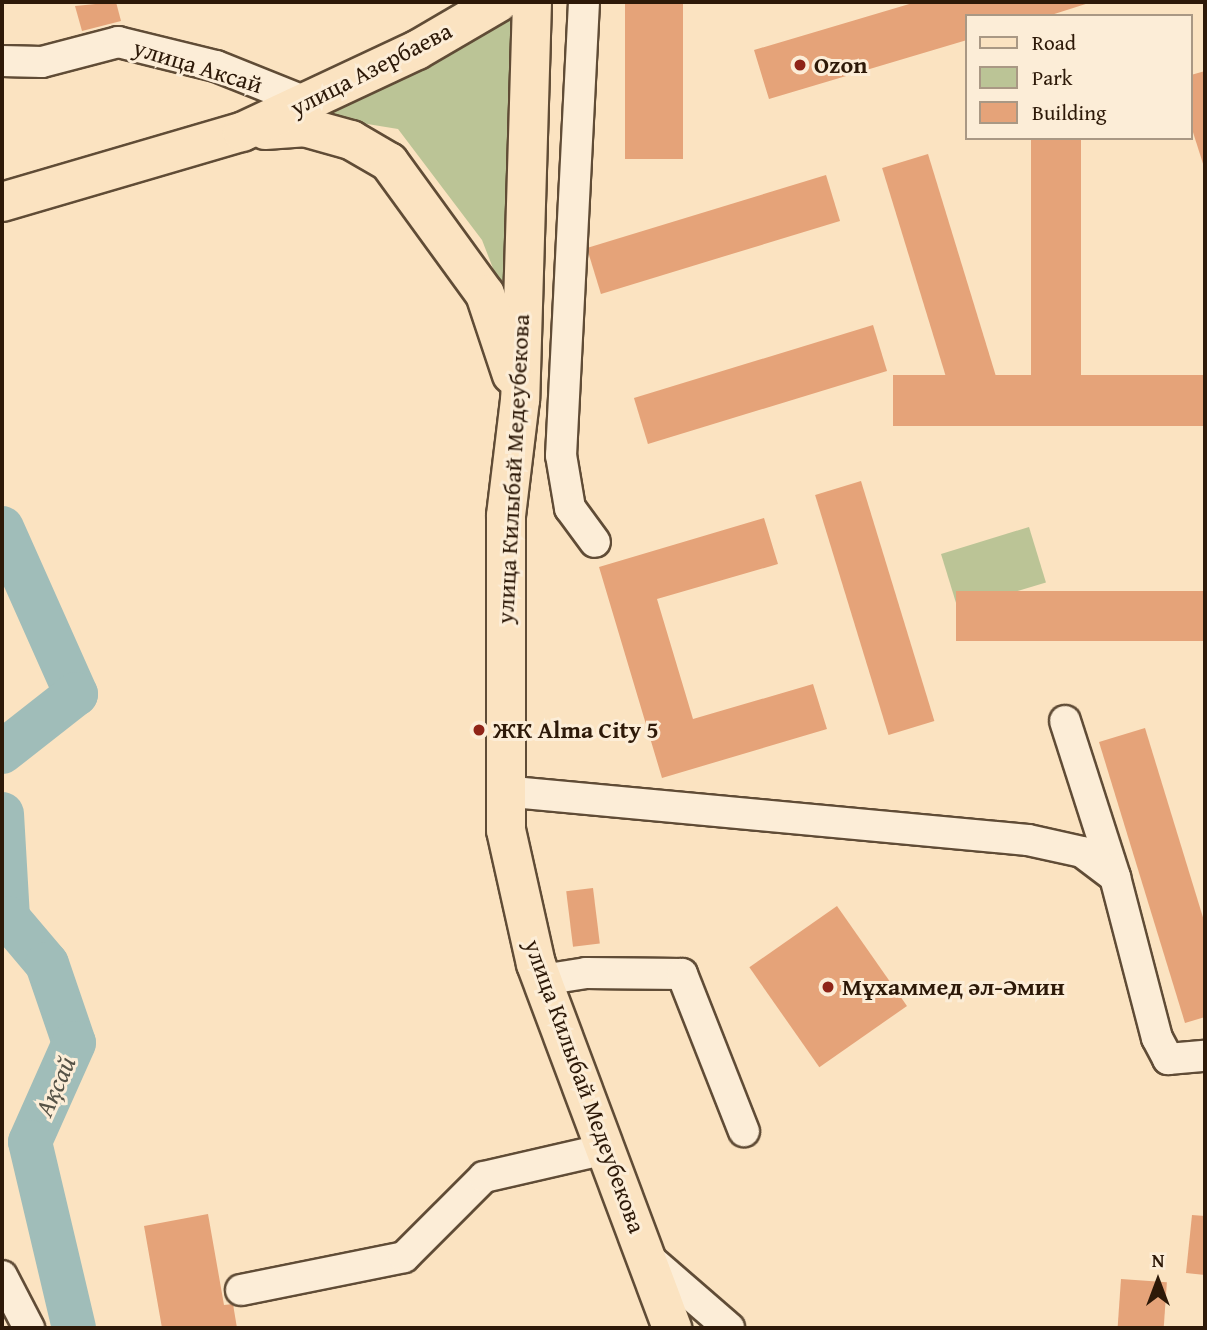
<!DOCTYPE html>
<html>
<head>
<meta charset="utf-8">
<style>
	body { margin:0 }
	#map { position:relative; width:1207px; height:1330px; overflow:hidden; background:#fbe3c1; font-family:"Gentium Book Plus",serif }
	div>[style] { position:absolute }
	.green>* { inset:0; background:#bbc496; transform-origin:0 0 }
	.river>* { height:44px; margin:-22px; padding:0 22px; transform-origin:22px; border-radius:22px; background:#a0bdb9 }
	.building>* { inset:0; background:#e5a379; transform-origin:0 0 }
	.roads { filter:drop-shadow(2px 0 #604c36) drop-shadow(-2px 0 #604c36) drop-shadow(0 2px #604c36) drop-shadow(0 -2px #604c36) }
	.minor>* { height:30px; margin:-15px; padding:0 15px; transform-origin:15px; border-radius:15px; background:#fcedd7 }
	.major>* { height:38px; margin:-19px; padding:0 19px; transform-origin:19px; border-radius:19px; background:#fbe3c1 }
	.dots>* { width:19px; height:19px; translate:-50% -50%; box-sizing:border-box; border:4px solid #fcedd7; border-radius:50% }
	span { translate:-50% -50%; white-space:nowrap; text-align:center; line-height:1.15; -webkit-text-stroke:6px #fcedd7; paint-order:stroke }
	.poi-label { font-size:24px; color:#2d1908; font-weight:700 }
	.left { translate:0 -50%; text-align:left }
	.street-label { font-size:24px; color:#2d1908 }
	.water-label { font-size:26px; color:#555246; font-style:italic }
	.frame { position:absolute; inset:0; border:4px solid #2d1908; pointer-events:none }
	.legend { position:absolute; left:965px; top:14px; width:228px; height:126px; box-sizing:border-box; background:#fcedd7; border:2px solid #a99884; margin:0; padding:9px 12px; list-style:none; font-size:21px; color:#2d1908 }
	.legend li { display:flex; align-items:center; gap:14px; height:35px }
	.legend b { width:35px; border:2px solid #a99884 }
	.north { position:absolute; left:1123px; top:1246px; width:70px; height:70px; -webkit-text-stroke:5px #fcedd7; paint-order:stroke; rotate:0deg; font-size:19px; font-weight:700; line-height:28px; text-align:center; color:#2d1908 }
	.north::after { content:''; display:block; margin:auto; width:24px; height:32px; background:#2d1908; clip-path:polygon(50% 0,100% 100%,50% 72%,0 100%) }
</style>
</head>
<body>
<div id="map">
	<div class="green">
		<div style="clip-path:polygon(516px 15px,512px 317px,482px 240px,398px 129px,306px 114px,404px 79px)"></div>
		<div style="left:1029px;top:527px;width:58px;height:92px;rotate:73deg"></div>
	</div>
	<div class="river">
		<div style="left:2px;top:528px;width:182px;rotate:66deg"></div>
		<div style="left:76px;top:694px;width:94px;rotate:141.9deg"></div>
		<div style="left:2px;top:814px;width:104px;rotate:86.7deg"></div>
		<div style="left:8px;top:918px;width:60px;rotate:49.7deg"></div>
		<div style="left:47px;top:964px;width:83px;rotate:71.1deg"></div>
		<div style="left:74px;top:1043px;width:108px;rotate:114deg"></div>
		<div style="left:30px;top:1142px;width:191px;rotate:76.7deg"></div>
	</div>
	<div class="building">
		<div style="clip-path:polygon(116px 2px,121px 21px,82px 31px,75px 6px)"></div>
		<div style="left:625px;top:2px;width:58px;height:157px"></div>
		<div style="clip-path:polygon(916px 2px,1092px 2px,1048px 16px,967px 16px,967px 40px,769px 99px,754px 50px)"></div>
		<div style="clip-path:polygon(1205px 71px,1205px 170px,1191px 126px,1191px 75px)"></div>
		<div style="left:1031px;top:138px;width:50px;height:238px"></div>
		<div style="left:928px;top:154px;width:251px;height:48px;rotate:73deg"></div>
		<div style="left:826px;top:175px;width:48px;height:250px;rotate:73deg"></div>
		<div style="left:873px;top:325px;width:48px;height:250px;rotate:73deg"></div>
		<div style="left:1205px;top:375px;width:51px;height:312px;rotate:90deg"></div>
		<div style="left:861px;top:481px;width:251px;height:48px;rotate:73deg"></div>
		<div style="clip-path:polygon(764px 518px,778px 564px,657px 599px,693px 719px,813px 684px,827px 729px,662px 778px,599px 567px)"></div>
		<div style="left:1205px;top:591px;width:50px;height:249px;rotate:90deg"></div>
		<div style="clip-path:polygon(1145px 728px,1205px 924px,1205px 1017px,1185px 1023px,1099px 742px)"></div>
		<div style="left:593px;top:888px;width:56px;height:27px;rotate:83deg"></div>
		<div style="left:837px;top:906px;width:122px;height:107px;rotate:55deg"></div>
		<div style="clip-path:polygon(208px 1214px,224px 1305px,233px 1304px,237px 1328px,162px 1328px,144px 1226px)"></div>
		<div style="clip-path:polygon(1192px 1215px,1205px 1216px,1205px 1275px,1186px 1273px)"></div>
		<div style="left:1121px;top:1279px;width:46px;height:49px;rotate:4deg"></div>
	</div>
	<div class="roads">
		<div class="minor">
			<div style="left:584px;top:2px;width:454px;rotate:92.9deg"></div>
			<div style="left:561px;top:455px;width:54px;rotate:80.4deg"></div>
			<div style="left:570px;top:508px;width:42px;rotate:53.7deg"></div>
			<div style="left:2px;top:61px;width:40px;rotate:1.4deg"></div>
			<div style="left:42px;top:62px;width:79px;rotate:-14.7deg"></div>
			<div style="left:118px;top:42px;width:101px;rotate:13.8deg"></div>
			<div style="left:216px;top:66px;width:102px;rotate:21.8deg"></div>
			<div style="left:1065px;top:721px;width:164px;rotate:72.2deg"></div>
			<div style="left:502px;top:791px;width:528px;rotate:5.32deg"></div>
			<div style="left:1028px;top:840px;width:55px;rotate:12.5deg"></div>
			<div style="left:1082px;top:852px;width:41px;rotate:37.1deg"></div>
			<div style="left:1115px;top:877px;width:166px;rotate:75.4deg"></div>
			<div style="left:1157px;top:1038px;width:24px;rotate:62deg"></div>
			<div style="left:1168px;top:1059px;width:37px;rotate:-5deg"></div>
			<div style="left:542px;top:980px;width:45px;rotate:-9deg"></div>
			<div style="left:586px;top:973px;width:96px;rotate:0.6deg"></div>
			<div style="left:682px;top:974px;width:169px;rotate:68.5deg"></div>
			<div style="left:646px;top:1256px;width:110px;rotate:40.9deg"></div>
			<div style="left:2px;top:1276px;width:59px;rotate:62.6deg"></div>
			<div style="left:241px;top:1290px;width:166px;rotate:-11.4deg"></div>
			<div style="left:404px;top:1257px;width:113px;rotate:-45deg"></div>
			<div style="left:484px;top:1177px;width:125px;rotate:-12.9deg"></div>
		</div>
		<div class="major">
			<div style="left:532px;top:2px;width:398px;rotate:91.7deg"></div>
			<div style="left:520px;top:400px;width:117px;rotate:96.9deg"></div>
			<div style="left:506px;top:516px;width:314px;rotate:90deg"></div>
			<div style="left:506px;top:830px;width:137px;rotate:77.4deg"></div>
			<div style="left:536px;top:964px;width:389px;rotate:69.5deg"></div>
			<div style="left:265px;top:130px;width:39px;rotate:-4deg"></div>
			<div style="left:304px;top:127px;width:49px;rotate:15.5deg"></div>
			<div style="left:351px;top:140px;width:44px;rotate:30.1deg"></div>
			<div style="left:389px;top:162px;width:163px;rotate:54deg"></div>
			<div style="left:485px;top:294px;width:85px;rotate:71.6deg"></div>
			<div style="left:2px;top:202px;width:250px;rotate:-16.3deg"></div>
			<div style="left:242px;top:132px;width:193px;rotate:-25.1deg"></div>
			<div style="left:417px;top:50px;width:95px;rotate:-30.3deg"></div>
		</div>
	</div>
	<div class="dots">
		<div style="left:800px;top:65px;background:#8f2418"></div>
		<div style="left:479px;top:730px;background:#8f2418"></div>
		<div style="left:828px;top:987px;background:#8f2418"></div>
	</div>
	<div class="poi-label">
		<span class="left" style="left:814px;top:65px">Ozon</span>
		<span class="left" style="left:493px;top:730px">ЖК Alma City 5</span>
		<span class="left" style="left:842px;top:987px">Мұхаммед әл-Әмин</span>
	</div>
	<div class="street-label">
		<span style="left:198px;top:66px;rotate:17deg">улица Аксай</span>
		<span style="left:371px;top:69px;rotate:-27deg">улица Азербаева</span>
		<span style="left:513px;top:469px;rotate:-87deg">улица Килыбай Медеубекова</span>
		<span style="left:585px;top:1086px;rotate:70deg">улица Килыбай Медеубекова</span>
	</div>
	<div class="water-label">
		<span style="left:55px;top:1086px;rotate:-66deg">Ақсай</span>
	</div>
	<div class="frame"></div>
	<ul class="legend">
	<li><b style="height:9px;background:#fbe3c1"></b>Road</li>
	<li><b style="height:19px;background:#bbc496"></b>Park</li>
	<li><b style="height:19px;background:#e5a379"></b>Building</li>
	</ul>
	<div class="north">N</div>
</div>
</body>
</html>
